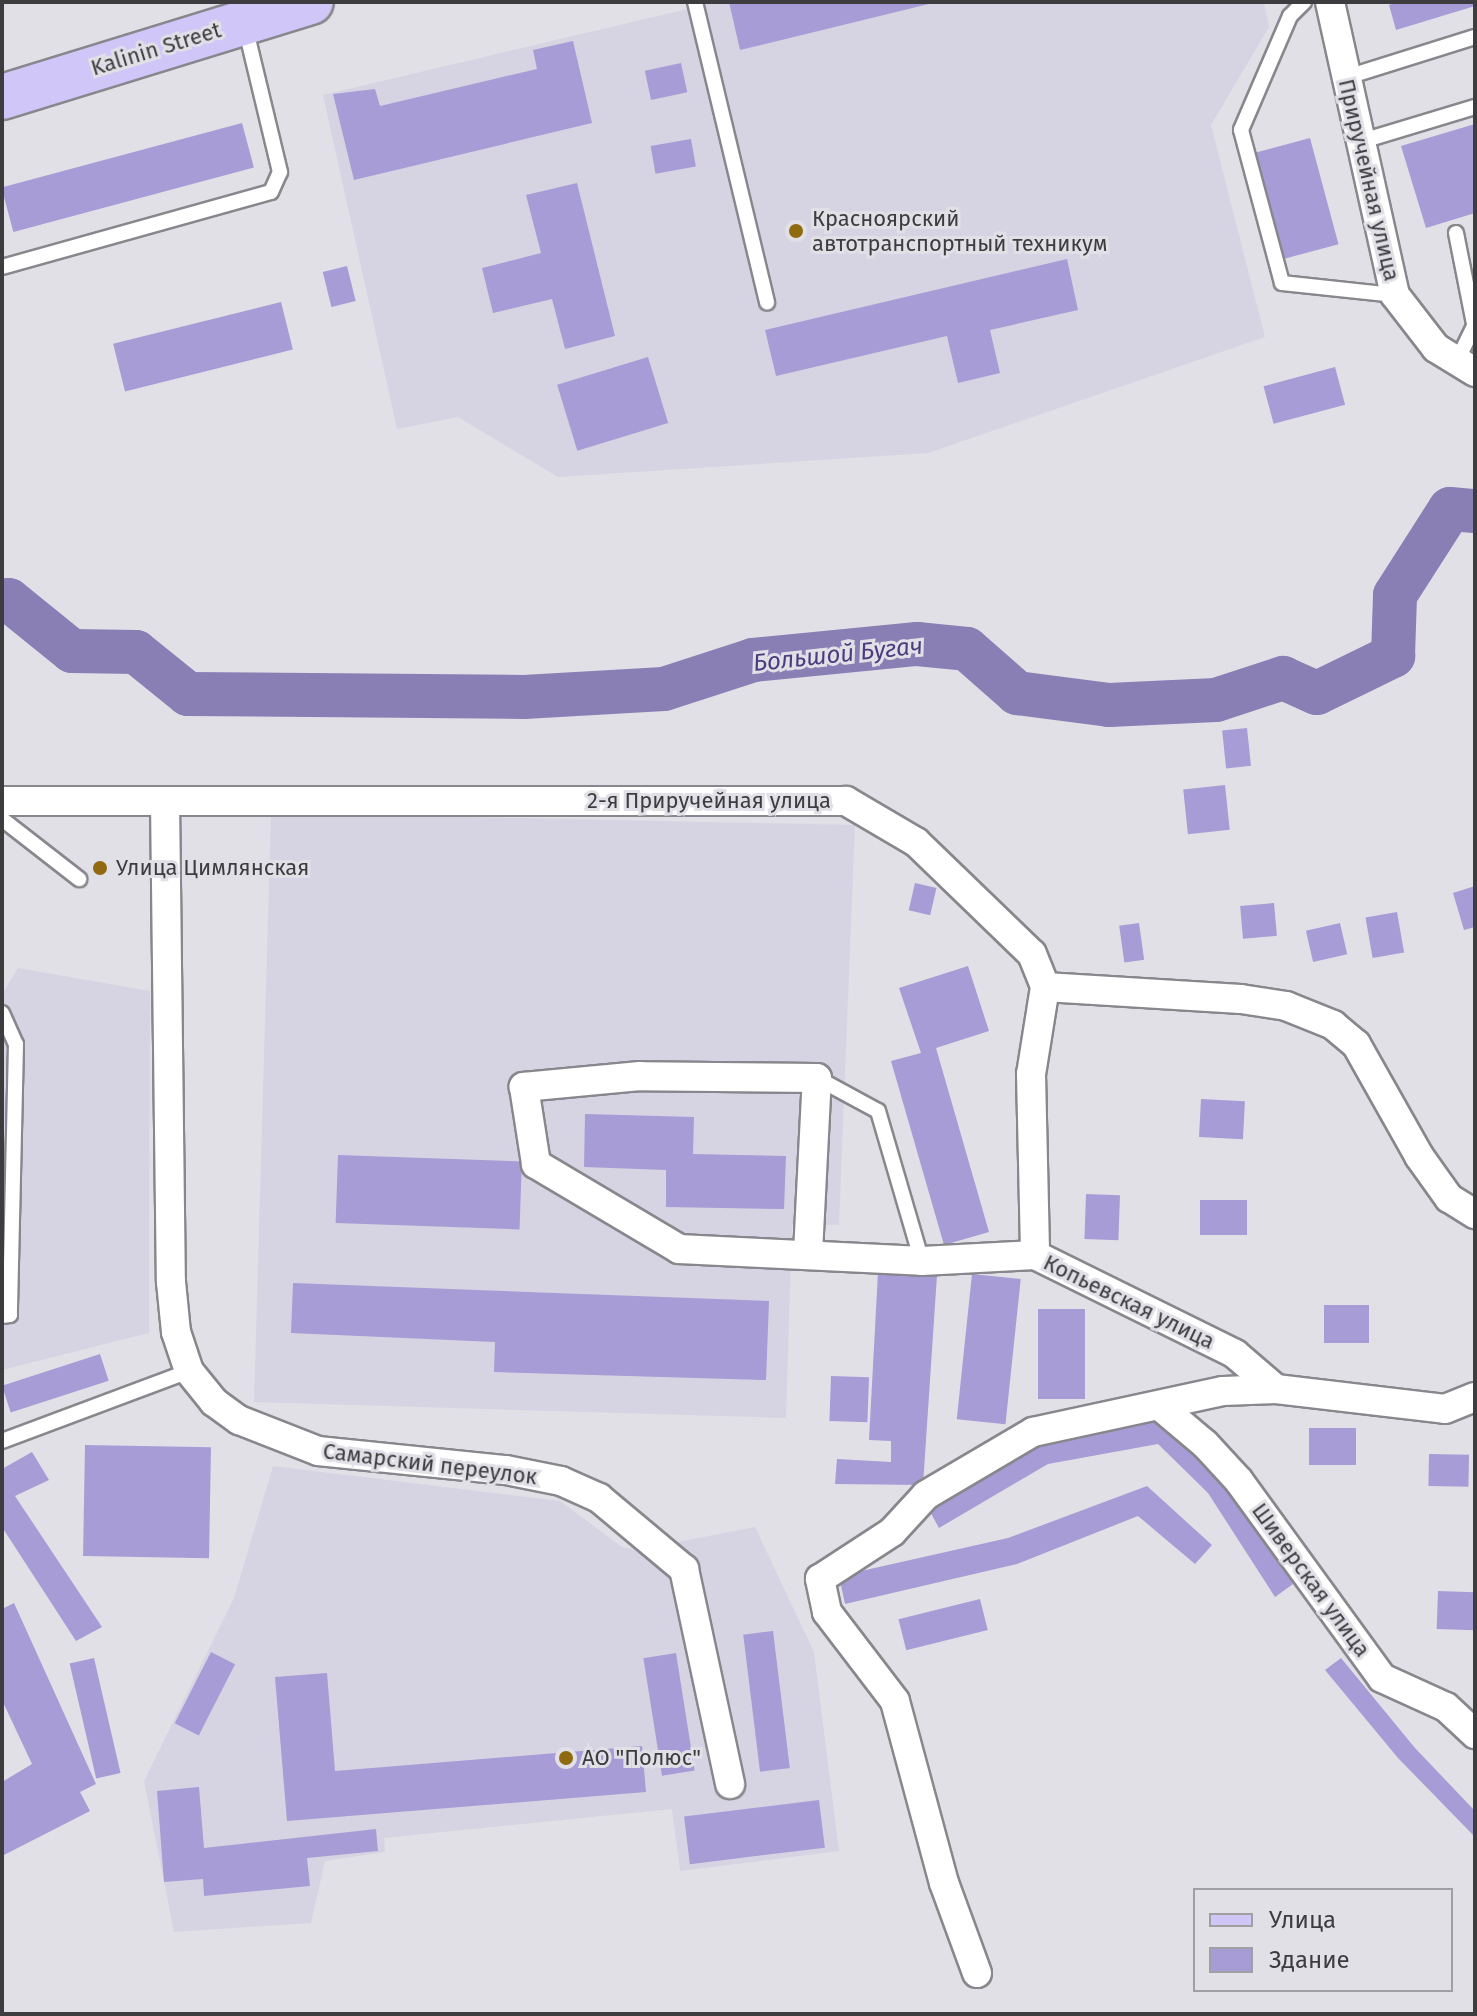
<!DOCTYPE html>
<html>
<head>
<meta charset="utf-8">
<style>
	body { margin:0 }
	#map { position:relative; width:1477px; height:2016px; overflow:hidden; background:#e1e0e7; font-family:"Fira Sans",sans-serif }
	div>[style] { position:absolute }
	.built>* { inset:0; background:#d6d4e2 }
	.river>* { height:44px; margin:-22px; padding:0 22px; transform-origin:22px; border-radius:22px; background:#897fb5 }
	.building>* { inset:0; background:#a79cd5; transform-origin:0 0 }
	.roads { filter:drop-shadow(2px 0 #88878d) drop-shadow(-2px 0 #88878d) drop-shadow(0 2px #88878d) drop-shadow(0 -2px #88878d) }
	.lane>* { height:14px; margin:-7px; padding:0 7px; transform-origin:7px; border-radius:7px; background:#fff }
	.street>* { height:28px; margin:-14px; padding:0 14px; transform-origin:14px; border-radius:14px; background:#fff }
	.primary>* { height:44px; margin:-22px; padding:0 22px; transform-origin:22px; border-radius:22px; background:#d0c6f8 }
	.dots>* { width:22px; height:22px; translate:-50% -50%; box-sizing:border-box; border:4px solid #e1e0e7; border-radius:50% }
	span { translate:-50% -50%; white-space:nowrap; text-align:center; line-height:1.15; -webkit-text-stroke:6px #e1e0e7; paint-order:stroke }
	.street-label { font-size:22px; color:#3d3d3f }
	.poi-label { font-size:22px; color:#3d3d3f }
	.left { translate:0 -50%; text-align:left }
	.water-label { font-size:24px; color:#4c3b7f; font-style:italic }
	.frame { position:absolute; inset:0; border:4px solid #3d3d3f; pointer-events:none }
	.legend { position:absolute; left:1193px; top:1888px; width:260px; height:104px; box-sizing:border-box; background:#e1e0e7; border:2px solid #9f9fa4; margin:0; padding:10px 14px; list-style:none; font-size:24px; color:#3d3d3f }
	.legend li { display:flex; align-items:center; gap:16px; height:40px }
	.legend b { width:40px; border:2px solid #9f9fa4 }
</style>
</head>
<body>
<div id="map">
	<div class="built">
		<div style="clip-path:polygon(717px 2px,1264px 2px,1269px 27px,1211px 125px,1265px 337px,928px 453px,558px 477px,458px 417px,397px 429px,323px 95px)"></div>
		<div style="clip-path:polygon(271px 813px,855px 825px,839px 1225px,792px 1224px,786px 1418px,254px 1402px)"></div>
		<div style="clip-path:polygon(18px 968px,150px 991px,149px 1333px,2px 1370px,2px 995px)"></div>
		<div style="clip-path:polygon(273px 1466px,560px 1501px,622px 1547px,636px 1550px,755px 1527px,814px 1652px,839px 1851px,680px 1871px,672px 1809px,384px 1838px,385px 1852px,325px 1861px,311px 1923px,174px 1932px,144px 1781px,234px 1598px)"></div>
	</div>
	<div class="river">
		<div style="left:2px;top:602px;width:7px;rotate:-16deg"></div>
		<div style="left:9px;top:600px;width:81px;rotate:39deg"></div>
		<div style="left:72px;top:651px;width:64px;rotate:0.9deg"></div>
		<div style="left:136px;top:652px;width:67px;rotate:38.9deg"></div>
		<div style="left:188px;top:694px;width:336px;rotate:0.5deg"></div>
		<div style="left:524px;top:697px;width:140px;rotate:-3.3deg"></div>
		<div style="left:664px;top:689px;width:94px;rotate:-18deg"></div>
		<div style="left:753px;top:660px;width:165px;rotate:-5.6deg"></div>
		<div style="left:917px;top:644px;width:50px;rotate:5.7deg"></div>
		<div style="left:967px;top:649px;width:67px;rotate:41.3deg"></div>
		<div style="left:1017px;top:693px;width:93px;rotate:7.4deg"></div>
		<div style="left:1109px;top:705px;width:107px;rotate:-2.7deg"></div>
		<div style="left:1216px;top:700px;width:71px;rotate:-18.2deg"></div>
		<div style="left:1283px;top:678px;width:37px;rotate:24deg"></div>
		<div style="left:1317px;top:693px;width:85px;rotate:-26deg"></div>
		<div style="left:1393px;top:656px;width:61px;rotate:-88.1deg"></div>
		<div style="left:1395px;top:595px;width:102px;rotate:-57.4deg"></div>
		<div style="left:1450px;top:509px;width:25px;rotate:5deg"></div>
	</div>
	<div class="building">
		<div style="clip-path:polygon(729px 2px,933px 2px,933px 3px,740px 50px)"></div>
		<div style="clip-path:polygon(1398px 2px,1475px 2px,1475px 6px,1396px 30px,1389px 5px)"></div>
		<div style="clip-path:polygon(573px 41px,592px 123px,354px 180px,333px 94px,375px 89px,380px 106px,537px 69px,533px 50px)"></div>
		<div style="left:681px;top:63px;width:30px;height:37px;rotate:78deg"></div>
		<div style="left:242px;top:123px;width:46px;height:249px;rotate:75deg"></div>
		<div style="clip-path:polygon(1475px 124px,1475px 213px,1426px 228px,1401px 146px)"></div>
		<div style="left:1310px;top:138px;width:110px;height:59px;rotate:75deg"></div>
		<div style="left:691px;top:139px;width:28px;height:41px;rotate:80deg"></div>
		<div style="clip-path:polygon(577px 183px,615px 336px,565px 349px,552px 299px,493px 313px,482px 268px,541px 253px,526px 195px)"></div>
		<div style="clip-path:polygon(1067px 259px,1078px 310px,990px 330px,1000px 373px,958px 383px,947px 336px,776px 376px,765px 330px)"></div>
		<div style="left:347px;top:266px;width:36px;height:25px;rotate:76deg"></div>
		<div style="left:281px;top:302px;width:49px;height:173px;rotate:76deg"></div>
		<div style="left:648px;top:357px;width:69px;height:95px;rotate:73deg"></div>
		<div style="left:1335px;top:367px;width:39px;height:74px;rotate:75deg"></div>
		<div style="left:1247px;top:728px;width:38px;height:25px;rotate:84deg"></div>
		<div style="left:1225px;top:785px;width:45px;height:42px;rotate:84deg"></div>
		<div style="left:915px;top:883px;width:22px;height:28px;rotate:13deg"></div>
		<div style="clip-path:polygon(1475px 886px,1475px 927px,1464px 930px,1453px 893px)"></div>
		<div style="left:1274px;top:903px;width:33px;height:34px;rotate:85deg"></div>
		<div style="left:1397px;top:912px;width:41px;height:32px;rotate:80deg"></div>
		<div style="left:1139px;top:923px;width:37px;height:20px;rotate:82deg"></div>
		<div style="left:1340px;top:923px;width:32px;height:35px;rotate:77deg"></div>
		<div style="clip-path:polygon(968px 966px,989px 1031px,936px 1048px,989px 1232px,944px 1245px,891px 1061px,921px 1053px,899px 988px)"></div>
		<div style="left:1201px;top:1099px;width:44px;height:38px;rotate:3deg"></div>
		<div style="clip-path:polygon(585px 1114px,694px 1117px,693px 1154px,786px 1156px,784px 1209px,666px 1207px,666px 1170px,584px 1167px)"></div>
		<div style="left:338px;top:1155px;width:184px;height:68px;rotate:2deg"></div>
		<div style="left:1086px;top:1194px;width:34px;height:45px;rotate:2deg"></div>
		<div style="left:1200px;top:1200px;width:47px;height:35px"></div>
		<div style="clip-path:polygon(878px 1272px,937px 1275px,923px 1485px,835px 1484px,837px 1459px,891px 1462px,891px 1441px,869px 1440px)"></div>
		<div style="left:972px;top:1274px;width:49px;height:146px;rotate:6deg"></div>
		<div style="clip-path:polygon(293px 1283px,769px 1301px,766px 1380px,494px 1372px,495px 1342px,291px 1333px)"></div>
		<div style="left:1324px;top:1305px;width:45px;height:38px"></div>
		<div style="left:1038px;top:1309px;width:47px;height:90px"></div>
		<div style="left:100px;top:1354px;width:28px;height:103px;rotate:72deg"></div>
		<div style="left:831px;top:1376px;width:38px;height:45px;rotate:2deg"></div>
		<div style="clip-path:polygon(1165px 1420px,1226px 1479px,1293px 1584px,1275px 1597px,1208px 1493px,1158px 1444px,1048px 1464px,939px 1528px,928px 1508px,1038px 1441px)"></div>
		<div style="left:1309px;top:1428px;width:47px;height:37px"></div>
		<div style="left:85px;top:1445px;width:126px;height:111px;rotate:1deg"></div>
		<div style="clip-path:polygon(32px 1452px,49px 1480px,15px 1496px,102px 1627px,76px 1641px,2px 1527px,2px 1469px)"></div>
		<div style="left:1429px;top:1454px;width:40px;height:32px;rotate:1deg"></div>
		<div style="clip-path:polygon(1147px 1486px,1212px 1545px,1195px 1564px,1138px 1516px,1017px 1564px,845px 1604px,839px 1576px,1008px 1538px)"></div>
		<div style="left:1438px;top:1591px;width:37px;height:38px;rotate:2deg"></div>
		<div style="left:980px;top:1599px;width:32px;height:84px;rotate:76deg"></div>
		<div style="clip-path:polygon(14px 1603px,96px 1784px,80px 1792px,90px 1811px,2px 1856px,2px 1782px,32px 1764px,2px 1700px,2px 1609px)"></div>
		<div style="left:773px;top:1631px;width:138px;height:30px;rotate:83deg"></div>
		<div style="left:211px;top:1652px;width:27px;height:80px;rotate:27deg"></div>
		<div style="left:676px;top:1653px;width:119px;height:33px;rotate:81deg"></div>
		<div style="left:94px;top:1658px;width:118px;height:25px;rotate:77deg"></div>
		<div style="clip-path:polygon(1341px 1658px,1415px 1748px,1475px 1811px,1475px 1837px,1398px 1758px,1325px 1670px)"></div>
		<div style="clip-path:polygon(327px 1673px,335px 1771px,642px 1746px,646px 1792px,287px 1821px,275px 1677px)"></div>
		<div style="clip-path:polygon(199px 1787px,204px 1848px,376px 1829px,378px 1851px,307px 1858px,310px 1886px,204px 1896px,203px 1879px,164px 1882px,157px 1791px)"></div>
		<div style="left:819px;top:1800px;width:48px;height:136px;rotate:83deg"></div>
	</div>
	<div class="roads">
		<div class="lane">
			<div style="left:695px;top:2px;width:309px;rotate:76.5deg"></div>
			<div style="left:1304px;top:2px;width:20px;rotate:135deg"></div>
			<div style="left:1290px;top:16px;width:124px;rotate:113.3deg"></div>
			<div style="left:1241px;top:130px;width:158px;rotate:75deg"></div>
			<div style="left:1282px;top:283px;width:114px;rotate:6.1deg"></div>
			<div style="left:1344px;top:78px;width:137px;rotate:-17.4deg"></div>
			<div style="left:1359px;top:142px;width:121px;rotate:-16.8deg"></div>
			<div style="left:1456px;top:233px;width:93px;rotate:78.8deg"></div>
			<div style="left:2px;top:267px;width:279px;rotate:-15.6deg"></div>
			<div style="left:271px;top:192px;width:22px;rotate:-66deg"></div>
			<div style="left:280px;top:172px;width:150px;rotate:-103.5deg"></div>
			<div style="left:1456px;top:363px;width:43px;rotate:-64deg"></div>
			<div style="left:2px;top:819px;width:98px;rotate:37.9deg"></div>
			<div style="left:2px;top:1013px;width:34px;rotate:66deg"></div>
			<div style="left:16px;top:1044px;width:271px;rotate:91.3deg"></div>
			<div style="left:10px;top:1315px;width:8px;rotate:173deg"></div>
			<div style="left:817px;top:1078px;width:69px;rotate:28.4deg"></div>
			<div style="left:878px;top:1111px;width:156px;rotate:73.7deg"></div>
			<div style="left:2px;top:1441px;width:200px;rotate:-20.5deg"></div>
		</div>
		<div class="street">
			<div style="left:1330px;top:2px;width:300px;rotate:77.5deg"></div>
			<div style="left:1395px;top:295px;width:67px;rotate:52.3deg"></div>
			<div style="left:1436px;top:348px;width:46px;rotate:31.6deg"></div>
			<div style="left:2px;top:801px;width:844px"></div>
			<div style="left:846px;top:801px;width:81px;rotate:30.4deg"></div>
			<div style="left:916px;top:842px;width:161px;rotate:44deg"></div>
			<div style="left:1032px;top:954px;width:35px;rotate:68deg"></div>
			<div style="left:1045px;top:987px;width:196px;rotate:3.5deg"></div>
			<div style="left:1241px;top:999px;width:46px;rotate:8.8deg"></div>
			<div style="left:1286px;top:1006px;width:51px;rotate:22deg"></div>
			<div style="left:1333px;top:1025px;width:30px;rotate:40deg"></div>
			<div style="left:1356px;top:1044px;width:129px;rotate:60.6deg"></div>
			<div style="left:1419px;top:1156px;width:52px;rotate:54.5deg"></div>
			<div style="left:1449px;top:1198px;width:31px;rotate:32deg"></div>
			<div style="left:165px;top:801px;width:481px;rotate:89.3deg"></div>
			<div style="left:171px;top:1282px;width:50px;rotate:84.3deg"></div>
			<div style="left:176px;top:1332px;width:41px;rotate:71.6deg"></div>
			<div style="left:189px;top:1371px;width:40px;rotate:51deg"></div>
			<div style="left:214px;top:1402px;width:31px;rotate:36deg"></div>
			<div style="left:239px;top:1420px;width:85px;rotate:21.4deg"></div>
			<div style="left:318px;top:1451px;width:189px;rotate:5.8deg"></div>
			<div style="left:506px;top:1470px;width:56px;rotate:11.3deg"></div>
			<div style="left:561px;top:1481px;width:42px;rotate:24.1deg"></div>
			<div style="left:599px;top:1498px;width:111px;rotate:39.9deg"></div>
			<div style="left:684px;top:1569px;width:220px;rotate:77.9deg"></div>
			<div style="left:1045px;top:987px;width:88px;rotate:99.1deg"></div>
			<div style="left:1031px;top:1074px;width:181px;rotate:88.7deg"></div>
			<div style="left:1035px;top:1255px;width:223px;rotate:26.3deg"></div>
			<div style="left:1235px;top:1354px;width:54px;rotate:40.5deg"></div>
			<div style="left:1276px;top:1389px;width:170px;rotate:6.7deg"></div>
			<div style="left:1445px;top:1409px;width:32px;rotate:-22deg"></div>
			<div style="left:808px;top:1253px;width:175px;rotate:-87.1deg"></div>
			<div style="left:817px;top:1078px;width:177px;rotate:-179.4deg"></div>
			<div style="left:640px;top:1076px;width:117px;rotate:174.6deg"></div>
			<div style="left:524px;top:1087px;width:78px;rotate:81.1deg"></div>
			<div style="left:536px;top:1164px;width:166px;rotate:30.7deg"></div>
			<div style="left:679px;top:1249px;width:243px;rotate:2.8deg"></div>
			<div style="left:922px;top:1261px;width:113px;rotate:-3deg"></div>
			<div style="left:1161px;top:1407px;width:57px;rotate:40.1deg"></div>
			<div style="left:1205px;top:1444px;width:50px;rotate:47.4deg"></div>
			<div style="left:1239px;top:1481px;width:243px;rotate:54deg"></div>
			<div style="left:1382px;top:1678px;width:70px;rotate:24.4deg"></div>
			<div style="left:1446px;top:1707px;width:40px;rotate:43deg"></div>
			<div style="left:977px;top:1973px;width:96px;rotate:-110.1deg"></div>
			<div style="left:944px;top:1883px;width:188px;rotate:-105.1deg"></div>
			<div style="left:895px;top:1701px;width:112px;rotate:-127.4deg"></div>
			<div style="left:827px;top:1612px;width:34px;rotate:-102deg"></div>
			<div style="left:820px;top:1579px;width:86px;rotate:-33.1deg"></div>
			<div style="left:892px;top:1532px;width:50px;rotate:-47.4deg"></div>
			<div style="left:926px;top:1495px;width:124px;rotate:-30.5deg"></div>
			<div style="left:1033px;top:1432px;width:194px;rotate:-12.2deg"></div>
			<div style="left:1223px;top:1391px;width:53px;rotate:-2.2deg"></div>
		</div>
		<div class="primary">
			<div style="left:2px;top:97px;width:323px;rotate:-17.1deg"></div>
		</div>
	</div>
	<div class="dots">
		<div style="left:796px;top:231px;background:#906a0f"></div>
		<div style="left:100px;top:868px;background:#906a0f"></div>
		<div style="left:566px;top:1758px;background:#906a0f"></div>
	</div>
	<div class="street-label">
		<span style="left:156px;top:49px;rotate:-17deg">Kalinin Street</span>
		<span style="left:1369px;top:180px;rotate:77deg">Приручейная улица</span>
		<span style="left:709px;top:801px">2-я Приручейная улица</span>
		<span style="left:1129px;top:1302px;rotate:26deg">Копьевская улица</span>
		<span style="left:430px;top:1464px;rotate:7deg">Самарский переулок</span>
		<span style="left:1311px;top:1580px;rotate:54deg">Шиверская улица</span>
	</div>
	<div class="poi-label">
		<span class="left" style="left:812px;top:231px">Красноярский<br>автотранспортный техникум</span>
		<span class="left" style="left:116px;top:868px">Улица Цимлянская</span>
		<span class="left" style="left:582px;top:1758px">АО "Полюс"</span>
	</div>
	<div class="water-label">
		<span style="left:838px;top:655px;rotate:-6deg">Большой Бугач</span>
	</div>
	<div class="frame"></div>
	<ul class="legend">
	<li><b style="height:10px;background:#d0c6f8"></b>Улица</li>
	<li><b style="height:22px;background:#a79cd5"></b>Здание</li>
	</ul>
</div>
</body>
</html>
